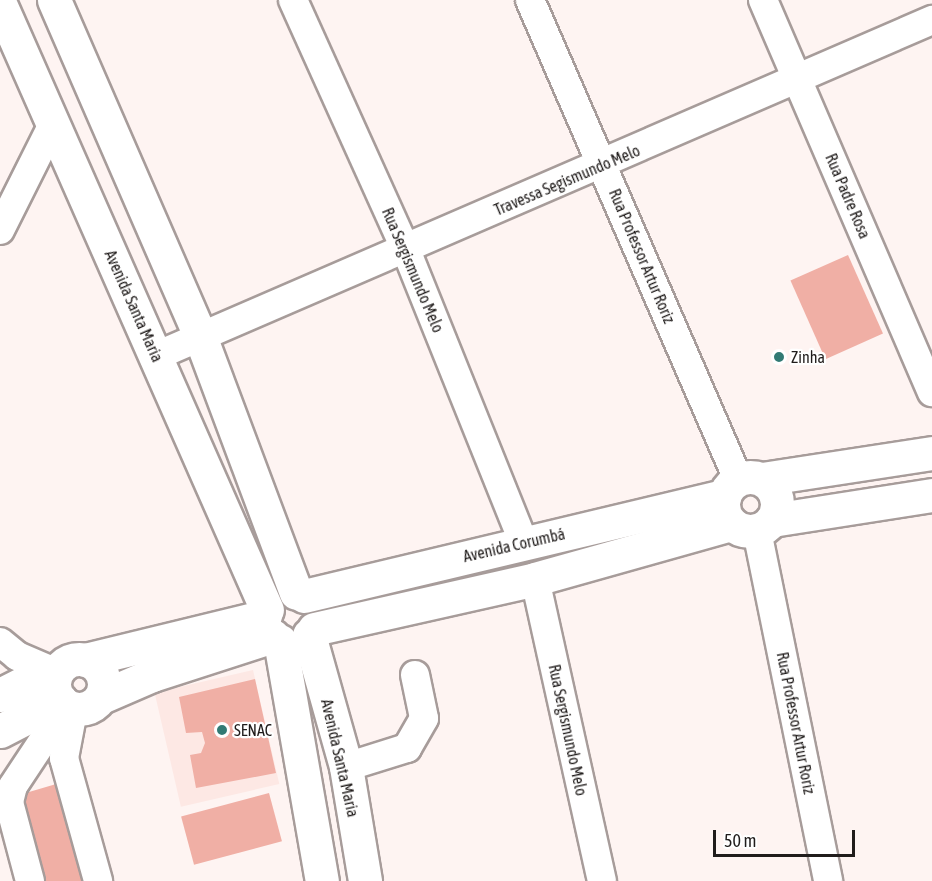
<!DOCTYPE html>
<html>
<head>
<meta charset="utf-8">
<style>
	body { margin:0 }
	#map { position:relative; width:932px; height:881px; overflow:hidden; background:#fef4f2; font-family:"Asap Condensed",sans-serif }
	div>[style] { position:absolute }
	.built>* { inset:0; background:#fde8e4; transform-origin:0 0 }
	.building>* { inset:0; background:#f0afa5; transform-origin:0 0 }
	.roads { filter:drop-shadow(2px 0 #a79c9a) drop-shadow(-2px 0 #a79c9a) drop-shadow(0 2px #a79c9a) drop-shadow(0 -2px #a79c9a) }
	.minor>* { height:28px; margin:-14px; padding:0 14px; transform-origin:14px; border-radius:14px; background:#fff }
	.major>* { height:33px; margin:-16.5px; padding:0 16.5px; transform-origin:16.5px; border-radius:16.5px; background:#fff }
	.major>.ring { margin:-16.5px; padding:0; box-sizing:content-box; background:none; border:33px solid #fff; border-radius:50% }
	.dots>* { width:16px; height:16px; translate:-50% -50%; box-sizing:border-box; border:3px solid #fff; border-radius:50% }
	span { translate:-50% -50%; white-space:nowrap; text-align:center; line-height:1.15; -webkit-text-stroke:4.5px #fff; paint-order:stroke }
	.street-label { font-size:16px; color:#201c1b }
	.poi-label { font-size:16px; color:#201c1b }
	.left { translate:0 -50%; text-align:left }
	.scale { position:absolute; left:713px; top:830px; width:142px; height:27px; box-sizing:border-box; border:3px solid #201c1b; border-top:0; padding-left:8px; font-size:18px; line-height:21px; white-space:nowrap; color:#201c1b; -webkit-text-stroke:4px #fff; paint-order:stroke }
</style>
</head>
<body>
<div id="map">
	<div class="built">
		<div style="left:253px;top:670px;width:117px;height:101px;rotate:77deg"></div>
	</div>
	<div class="building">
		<div style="left:848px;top:255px;width:86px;height:63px;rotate:66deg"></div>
		<div style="clip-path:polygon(255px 679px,276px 773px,196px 788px,190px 755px,201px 753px,205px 743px,202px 732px,186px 733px,179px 697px)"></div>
		<div style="clip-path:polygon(63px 782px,90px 881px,34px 881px,12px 797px)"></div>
		<div style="left:269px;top:793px;width:50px;height:91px;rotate:75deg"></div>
	</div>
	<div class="roads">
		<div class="minor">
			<div style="left:293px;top:0;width:274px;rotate:65.7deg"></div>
			<div style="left:406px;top:250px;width:316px;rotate:68.1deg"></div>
			<div style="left:530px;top:0;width:522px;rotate:66.53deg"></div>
			<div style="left:763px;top:0;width:427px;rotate:66.7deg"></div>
			<div style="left:0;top:230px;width:119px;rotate:-63.4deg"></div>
			<div style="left:156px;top:356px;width:846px;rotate:-23.41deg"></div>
			<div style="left:757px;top:531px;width:357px;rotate:78.5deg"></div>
			<div style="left:535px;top:579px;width:309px;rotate:77.5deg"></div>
			<div style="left:0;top:642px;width:22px;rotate:39deg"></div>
			<div style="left:17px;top:656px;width:43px;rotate:23deg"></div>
			<div style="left:73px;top:711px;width:48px;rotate:100.8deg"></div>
			<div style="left:64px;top:758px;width:128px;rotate:74.5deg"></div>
			<div style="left:346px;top:767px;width:64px;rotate:-17.3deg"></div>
			<div style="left:407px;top:748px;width:34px;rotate:-60deg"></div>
			<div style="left:424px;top:718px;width:44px;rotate:-101.8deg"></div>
			<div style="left:30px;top:881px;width:82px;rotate:-104.9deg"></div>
			<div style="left:9px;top:802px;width:16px;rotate:-76deg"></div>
			<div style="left:13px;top:786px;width:96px;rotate:-56.5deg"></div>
		</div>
		<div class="major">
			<div style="left:54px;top:0;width:366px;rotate:66.5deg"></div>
			<div style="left:200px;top:336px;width:274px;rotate:69.5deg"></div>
			<div style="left:0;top:4px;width:662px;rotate:66.22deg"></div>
			<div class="ring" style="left:723px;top:477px;width:21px;height:21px"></div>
			<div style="left:762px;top:479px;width:172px;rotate:-8.7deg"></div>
			<div style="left:772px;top:520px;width:162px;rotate:-8.9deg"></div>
			<div style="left:304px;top:596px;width:432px;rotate:-13.4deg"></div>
			<div style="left:314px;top:629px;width:227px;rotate:-12.7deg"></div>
			<div style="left:535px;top:579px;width:204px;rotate:-15.7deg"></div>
			<div style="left:309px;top:635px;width:137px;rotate:74.3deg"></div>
			<div style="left:346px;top:767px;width:116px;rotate:80.5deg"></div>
			<div style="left:280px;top:641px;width:244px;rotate:80.1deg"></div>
			<div class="ring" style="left:54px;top:659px;width:17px;height:17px"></div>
			<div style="left:85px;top:660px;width:185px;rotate:-13.7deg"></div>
			<div style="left:0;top:695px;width:37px;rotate:-27deg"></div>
			<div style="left:33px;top:678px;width:21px;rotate:5deg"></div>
			<div style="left:101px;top:697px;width:56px;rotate:-23.3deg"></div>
			<div style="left:152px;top:675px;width:127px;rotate:-17.9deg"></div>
			<div style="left:0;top:731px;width:68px;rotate:-27.3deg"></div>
		</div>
	</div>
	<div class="dots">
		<div style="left:779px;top:357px;background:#327a74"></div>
		<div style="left:222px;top:730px;background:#327a74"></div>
	</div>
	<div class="street-label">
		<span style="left:567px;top:180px;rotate:-23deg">Travessa Segismundo Melo</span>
		<span style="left:848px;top:196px;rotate:67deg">Rua Padre Rosa</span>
		<span style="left:642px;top:256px;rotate:67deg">Rua Professor Artur Roriz</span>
		<span style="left:413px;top:270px;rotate:67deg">Rua Sergismundo Melo</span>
		<span style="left:134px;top:306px;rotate:66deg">Avenida Santa Maria</span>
		<span style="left:514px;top:545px;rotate:-13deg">Avenida Corumbá</span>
		<span style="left:796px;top:723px;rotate:79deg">Rua Professor Artur Roriz</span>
		<span style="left:568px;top:730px;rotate:78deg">Rua Sergismundo Melo</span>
		<span style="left:340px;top:758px;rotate:77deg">Avenida Santa Maria</span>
	</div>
	<div class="poi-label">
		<span class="left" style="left:791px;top:357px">Zinha</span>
		<span class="left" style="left:234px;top:730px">SENAC</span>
	</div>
	<div class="scale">50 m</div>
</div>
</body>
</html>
